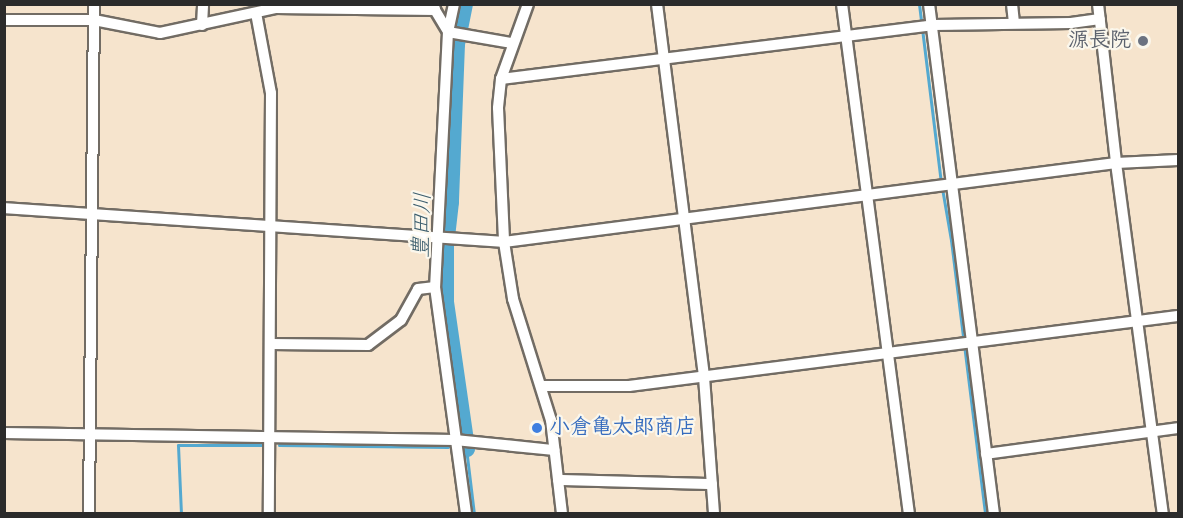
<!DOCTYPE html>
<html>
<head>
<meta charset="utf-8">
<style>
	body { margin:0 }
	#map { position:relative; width:1183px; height:518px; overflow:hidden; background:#f6e4cd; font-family:"Indie Flower","Klee One",sans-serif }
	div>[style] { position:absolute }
	.stream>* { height:3px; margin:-1.5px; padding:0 1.5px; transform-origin:1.5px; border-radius:1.5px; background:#54a9d0 }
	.river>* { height:18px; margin:-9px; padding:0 9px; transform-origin:9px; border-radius:9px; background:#54a9d0 }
	.roads { filter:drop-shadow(2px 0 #726c64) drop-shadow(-2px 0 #726c64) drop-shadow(0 2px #726c64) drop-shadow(0 -2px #726c64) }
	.minor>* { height:10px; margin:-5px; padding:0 5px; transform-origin:5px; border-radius:5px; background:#fff }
	.dots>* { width:16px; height:16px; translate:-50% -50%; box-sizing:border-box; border:3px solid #fbf7ec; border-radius:50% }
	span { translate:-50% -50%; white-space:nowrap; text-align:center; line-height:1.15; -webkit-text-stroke:4.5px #fbf7ec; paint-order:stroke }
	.worship-label { font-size:21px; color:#5b616d; font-weight:700 }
	.right { translate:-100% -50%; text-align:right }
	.shop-label { font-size:21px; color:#366cbe; font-weight:700 }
	.left { translate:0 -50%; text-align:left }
	.water-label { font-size:22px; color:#3b5d6d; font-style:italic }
	.frame { position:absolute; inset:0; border:6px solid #2b2b2b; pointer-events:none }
</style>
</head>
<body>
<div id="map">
	<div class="stream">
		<div style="left:919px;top:4px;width:179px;rotate:83deg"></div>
		<div style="left:942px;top:188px;width:53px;rotate:80.2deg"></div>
		<div style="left:951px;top:240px;width:276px;rotate:82.9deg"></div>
		<div style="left:279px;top:445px;width:169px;rotate:0.7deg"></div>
		<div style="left:462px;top:448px;width:4px"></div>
		<div style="left:466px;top:448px;width:66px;rotate:83.1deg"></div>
		<div style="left:181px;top:514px;width:69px;rotate:-92.5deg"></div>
		<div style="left:178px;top:445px;width:83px"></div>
	</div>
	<div class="river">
		<div style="left:464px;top:4px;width:41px;rotate:101.3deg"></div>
		<div style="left:456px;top:44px;width:158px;rotate:92.2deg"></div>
		<div style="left:450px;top:202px;width:44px;rotate:96.5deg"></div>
		<div style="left:445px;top:246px;width:56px;rotate:90deg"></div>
		<div style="left:445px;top:302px;width:148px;rotate:81.8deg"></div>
	</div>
	<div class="roads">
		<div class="minor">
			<div style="left:454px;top:4px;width:29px;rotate:102deg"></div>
			<div style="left:448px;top:32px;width:255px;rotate:92.9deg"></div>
			<div style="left:435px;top:287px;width:229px;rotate:82.2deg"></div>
			<div style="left:528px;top:4px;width:80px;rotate:109.8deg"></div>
			<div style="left:501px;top:79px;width:29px;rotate:96deg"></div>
			<div style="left:498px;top:108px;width:134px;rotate:87.4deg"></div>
			<div style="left:504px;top:242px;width:58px;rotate:81deg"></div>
			<div style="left:513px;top:299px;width:127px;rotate:72.6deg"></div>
			<div style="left:551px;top:420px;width:95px;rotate:83.3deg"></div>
			<div style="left:657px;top:4px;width:376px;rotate:82.8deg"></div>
			<div style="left:704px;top:377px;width:137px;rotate:85.8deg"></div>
			<div style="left:842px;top:4px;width:514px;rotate:82.52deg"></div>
			<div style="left:929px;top:4px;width:514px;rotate:82.74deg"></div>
			<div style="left:1012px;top:4px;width:19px;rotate:84deg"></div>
			<div style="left:1098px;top:4px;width:160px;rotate:83.5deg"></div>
			<div style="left:1116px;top:163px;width:354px;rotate:82.4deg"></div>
			<div style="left:434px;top:5px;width:5px;rotate:79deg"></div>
			<div style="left:435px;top:10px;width:26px;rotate:59deg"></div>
			<div style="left:448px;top:32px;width:65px;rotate:9.8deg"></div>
			<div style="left:256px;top:13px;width:81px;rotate:79.4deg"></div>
			<div style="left:271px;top:93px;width:421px;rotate:90.3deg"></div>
			<div style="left:4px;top:20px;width:90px"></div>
			<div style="left:94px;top:20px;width:67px;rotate:11.1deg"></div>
			<div style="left:160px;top:33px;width:119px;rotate:-12.2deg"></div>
			<div style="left:276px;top:8px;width:159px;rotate:0.7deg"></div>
			<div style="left:202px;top:25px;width:21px;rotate:-87deg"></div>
			<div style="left:501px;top:79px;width:434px;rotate:-7.1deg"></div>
			<div style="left:932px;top:25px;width:139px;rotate:-0.8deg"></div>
			<div style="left:1071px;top:23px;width:29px;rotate:-8deg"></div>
			<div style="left:4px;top:208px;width:501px;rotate:3.89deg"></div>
			<div style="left:504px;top:242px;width:617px;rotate:-7.36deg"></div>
			<div style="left:1116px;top:163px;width:62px;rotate:-2.8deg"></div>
			<div style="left:271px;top:344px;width:97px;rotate:0.6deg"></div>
			<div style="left:368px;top:345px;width:41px;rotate:-37.1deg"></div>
			<div style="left:401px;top:320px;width:35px;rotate:-61deg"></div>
			<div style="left:418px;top:289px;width:17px;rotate:-7deg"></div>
			<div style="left:541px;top:386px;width:88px"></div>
			<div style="left:629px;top:386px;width:553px;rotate:-7.27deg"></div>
			<div style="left:4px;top:433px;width:451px;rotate:0.9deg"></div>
			<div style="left:455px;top:440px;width:100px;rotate:5.8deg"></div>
			<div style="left:986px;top:454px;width:194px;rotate:-7.7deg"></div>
			<div style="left:558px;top:480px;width:154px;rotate:1.5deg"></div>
			<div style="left:89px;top:514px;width:510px;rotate:-89.44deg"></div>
		</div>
	</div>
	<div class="dots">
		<div style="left:1143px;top:41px;background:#6b7280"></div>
		<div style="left:537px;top:428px;background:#3f7fe0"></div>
	</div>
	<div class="worship-label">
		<span class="right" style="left:1131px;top:41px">源長院</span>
	</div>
	<div class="shop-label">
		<span class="left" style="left:549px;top:428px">小倉亀太郎商店</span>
	</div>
	<div class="water-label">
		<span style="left:424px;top:225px;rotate:-88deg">豊田川</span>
	</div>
	<div class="frame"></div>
</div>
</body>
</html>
